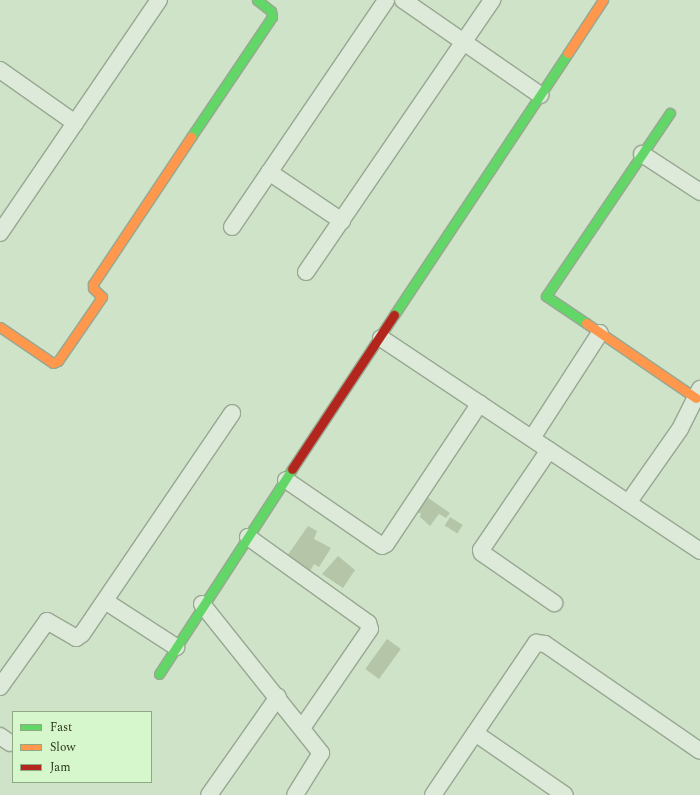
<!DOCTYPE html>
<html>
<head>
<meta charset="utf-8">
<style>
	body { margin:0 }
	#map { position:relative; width:700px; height:795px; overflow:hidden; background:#cee3c7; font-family:Spectral,serif }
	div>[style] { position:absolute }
	.building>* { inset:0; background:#b5c6a8; transform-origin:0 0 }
	.roads { filter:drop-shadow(1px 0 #98a792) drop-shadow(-1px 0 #98a792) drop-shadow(0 1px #98a792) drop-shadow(0 -1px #98a792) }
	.street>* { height:16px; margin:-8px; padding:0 8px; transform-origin:8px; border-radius:8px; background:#ddeada }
	.fast>* { height:9px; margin:-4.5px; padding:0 4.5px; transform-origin:4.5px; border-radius:4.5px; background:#63d668 }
	.slow>* { height:9px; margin:-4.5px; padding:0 4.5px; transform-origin:4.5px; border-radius:4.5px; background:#ff974d }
	.jam>* { height:9px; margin:-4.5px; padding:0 4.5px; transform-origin:4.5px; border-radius:4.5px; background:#b3261e }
	span { translate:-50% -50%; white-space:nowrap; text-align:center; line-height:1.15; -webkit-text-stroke:4px #d6f6cc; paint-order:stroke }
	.legend { position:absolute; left:12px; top:711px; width:140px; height:72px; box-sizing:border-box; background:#d6f6cc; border:1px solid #90a985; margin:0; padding:5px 7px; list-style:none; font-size:12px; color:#27351b }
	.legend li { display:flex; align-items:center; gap:8px; height:20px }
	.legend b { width:20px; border:1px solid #90a985 }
</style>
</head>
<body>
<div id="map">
	<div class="building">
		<div style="clip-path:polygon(424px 495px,450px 513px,446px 518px,439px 514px,430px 526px,420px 517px,421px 513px,412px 513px)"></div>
		<div style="left:450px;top:517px;width:15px;height:10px;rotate:32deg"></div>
		<div style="clip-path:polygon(308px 526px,317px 531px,314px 539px,331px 548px,319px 567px,314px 564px,309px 573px,285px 559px)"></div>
		<div style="clip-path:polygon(338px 556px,355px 570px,343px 588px,322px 574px)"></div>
		<div style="left:387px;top:639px;width:17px;height:37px;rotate:36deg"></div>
	</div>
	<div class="roads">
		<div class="street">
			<div style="left:403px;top:0;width:167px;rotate:34.7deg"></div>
			<div style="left:0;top:70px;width:92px;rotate:35.2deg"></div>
			<div style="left:642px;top:154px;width:69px;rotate:33.2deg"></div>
			<div style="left:269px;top:172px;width:88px;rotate:33.9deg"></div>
			<div style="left:232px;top:227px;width:274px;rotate:-55.8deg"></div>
			<div style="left:0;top:233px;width:282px;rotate:-55.7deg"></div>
			<div style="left:306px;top:272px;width:330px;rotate:-55.6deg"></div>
			<div style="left:381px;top:338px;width:384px;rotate:33.7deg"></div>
			<div style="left:532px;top:438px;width:125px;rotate:-57.1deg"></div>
			<div style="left:549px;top:450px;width:121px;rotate:124.2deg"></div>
			<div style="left:481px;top:550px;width:3px;rotate:72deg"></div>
			<div style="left:482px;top:553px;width:88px;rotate:34.8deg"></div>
			<div style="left:286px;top:480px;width:116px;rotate:34.5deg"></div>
			<div style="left:382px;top:546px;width:4px;rotate:-27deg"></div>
			<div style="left:386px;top:544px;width:169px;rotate:-56.3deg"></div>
			<div style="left:628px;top:503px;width:90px;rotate:-54.9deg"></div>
			<div style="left:680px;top:429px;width:45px;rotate:-63.4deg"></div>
			<div style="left:248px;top:537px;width:148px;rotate:35.6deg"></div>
			<div style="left:368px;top:623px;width:6px;rotate:72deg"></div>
			<div style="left:370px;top:629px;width:120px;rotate:124.5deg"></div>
			<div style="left:105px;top:601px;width:85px;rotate:32.9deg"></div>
			<div style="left:202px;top:604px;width:191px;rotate:51.4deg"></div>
			<div style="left:321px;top:753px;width:49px;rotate:121.8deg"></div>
			<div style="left:0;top:687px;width:81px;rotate:-54.5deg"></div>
			<div style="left:47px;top:621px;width:34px;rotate:30deg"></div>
			<div style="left:76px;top:638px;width:7px;rotate:-34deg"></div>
			<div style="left:82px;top:634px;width:267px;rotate:-55.8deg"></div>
			<div style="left:475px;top:733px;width:109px;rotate:34.6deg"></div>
			<div style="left:0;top:736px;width:12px;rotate:35deg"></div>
			<div style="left:209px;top:795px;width:120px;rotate:-54.9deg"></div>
			<div style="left:433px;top:795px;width:184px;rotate:-55.9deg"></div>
			<div style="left:536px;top:643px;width:9px;rotate:6deg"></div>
			<div style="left:545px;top:644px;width:188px;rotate:34.6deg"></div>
		</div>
		<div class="fast">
			<div style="left:191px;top:137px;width:145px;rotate:-56deg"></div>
			<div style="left:272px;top:17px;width:6px;rotate:-99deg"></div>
			<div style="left:271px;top:11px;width:18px;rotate:-142deg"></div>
			<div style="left:394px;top:315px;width:315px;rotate:-56.4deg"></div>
			<div style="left:586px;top:323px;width:48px;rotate:-146deg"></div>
			<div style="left:546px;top:296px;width:221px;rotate:-55.9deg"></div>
			<div style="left:159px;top:674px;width:244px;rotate:-57deg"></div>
		</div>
		<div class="slow">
			<div style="left:568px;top:53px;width:64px;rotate:-56.6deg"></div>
			<div style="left:586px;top:323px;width:133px;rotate:34.3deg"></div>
			<div style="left:0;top:327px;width:64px;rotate:34.2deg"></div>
			<div style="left:53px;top:363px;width:5px;rotate:-22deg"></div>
			<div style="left:58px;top:361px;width:78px;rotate:-55.5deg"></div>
			<div style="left:102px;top:297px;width:13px;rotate:-135deg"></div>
			<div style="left:93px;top:288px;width:4px;rotate:-90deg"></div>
			<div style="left:93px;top:284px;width:177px;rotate:-56.3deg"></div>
		</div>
		<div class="jam">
			<div style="left:292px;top:469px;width:185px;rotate:-56.5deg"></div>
		</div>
	</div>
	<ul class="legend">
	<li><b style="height:5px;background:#63d668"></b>Fast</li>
	<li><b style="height:5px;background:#ff974d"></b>Slow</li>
	<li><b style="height:5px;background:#b3261e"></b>Jam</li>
	</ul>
</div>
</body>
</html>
